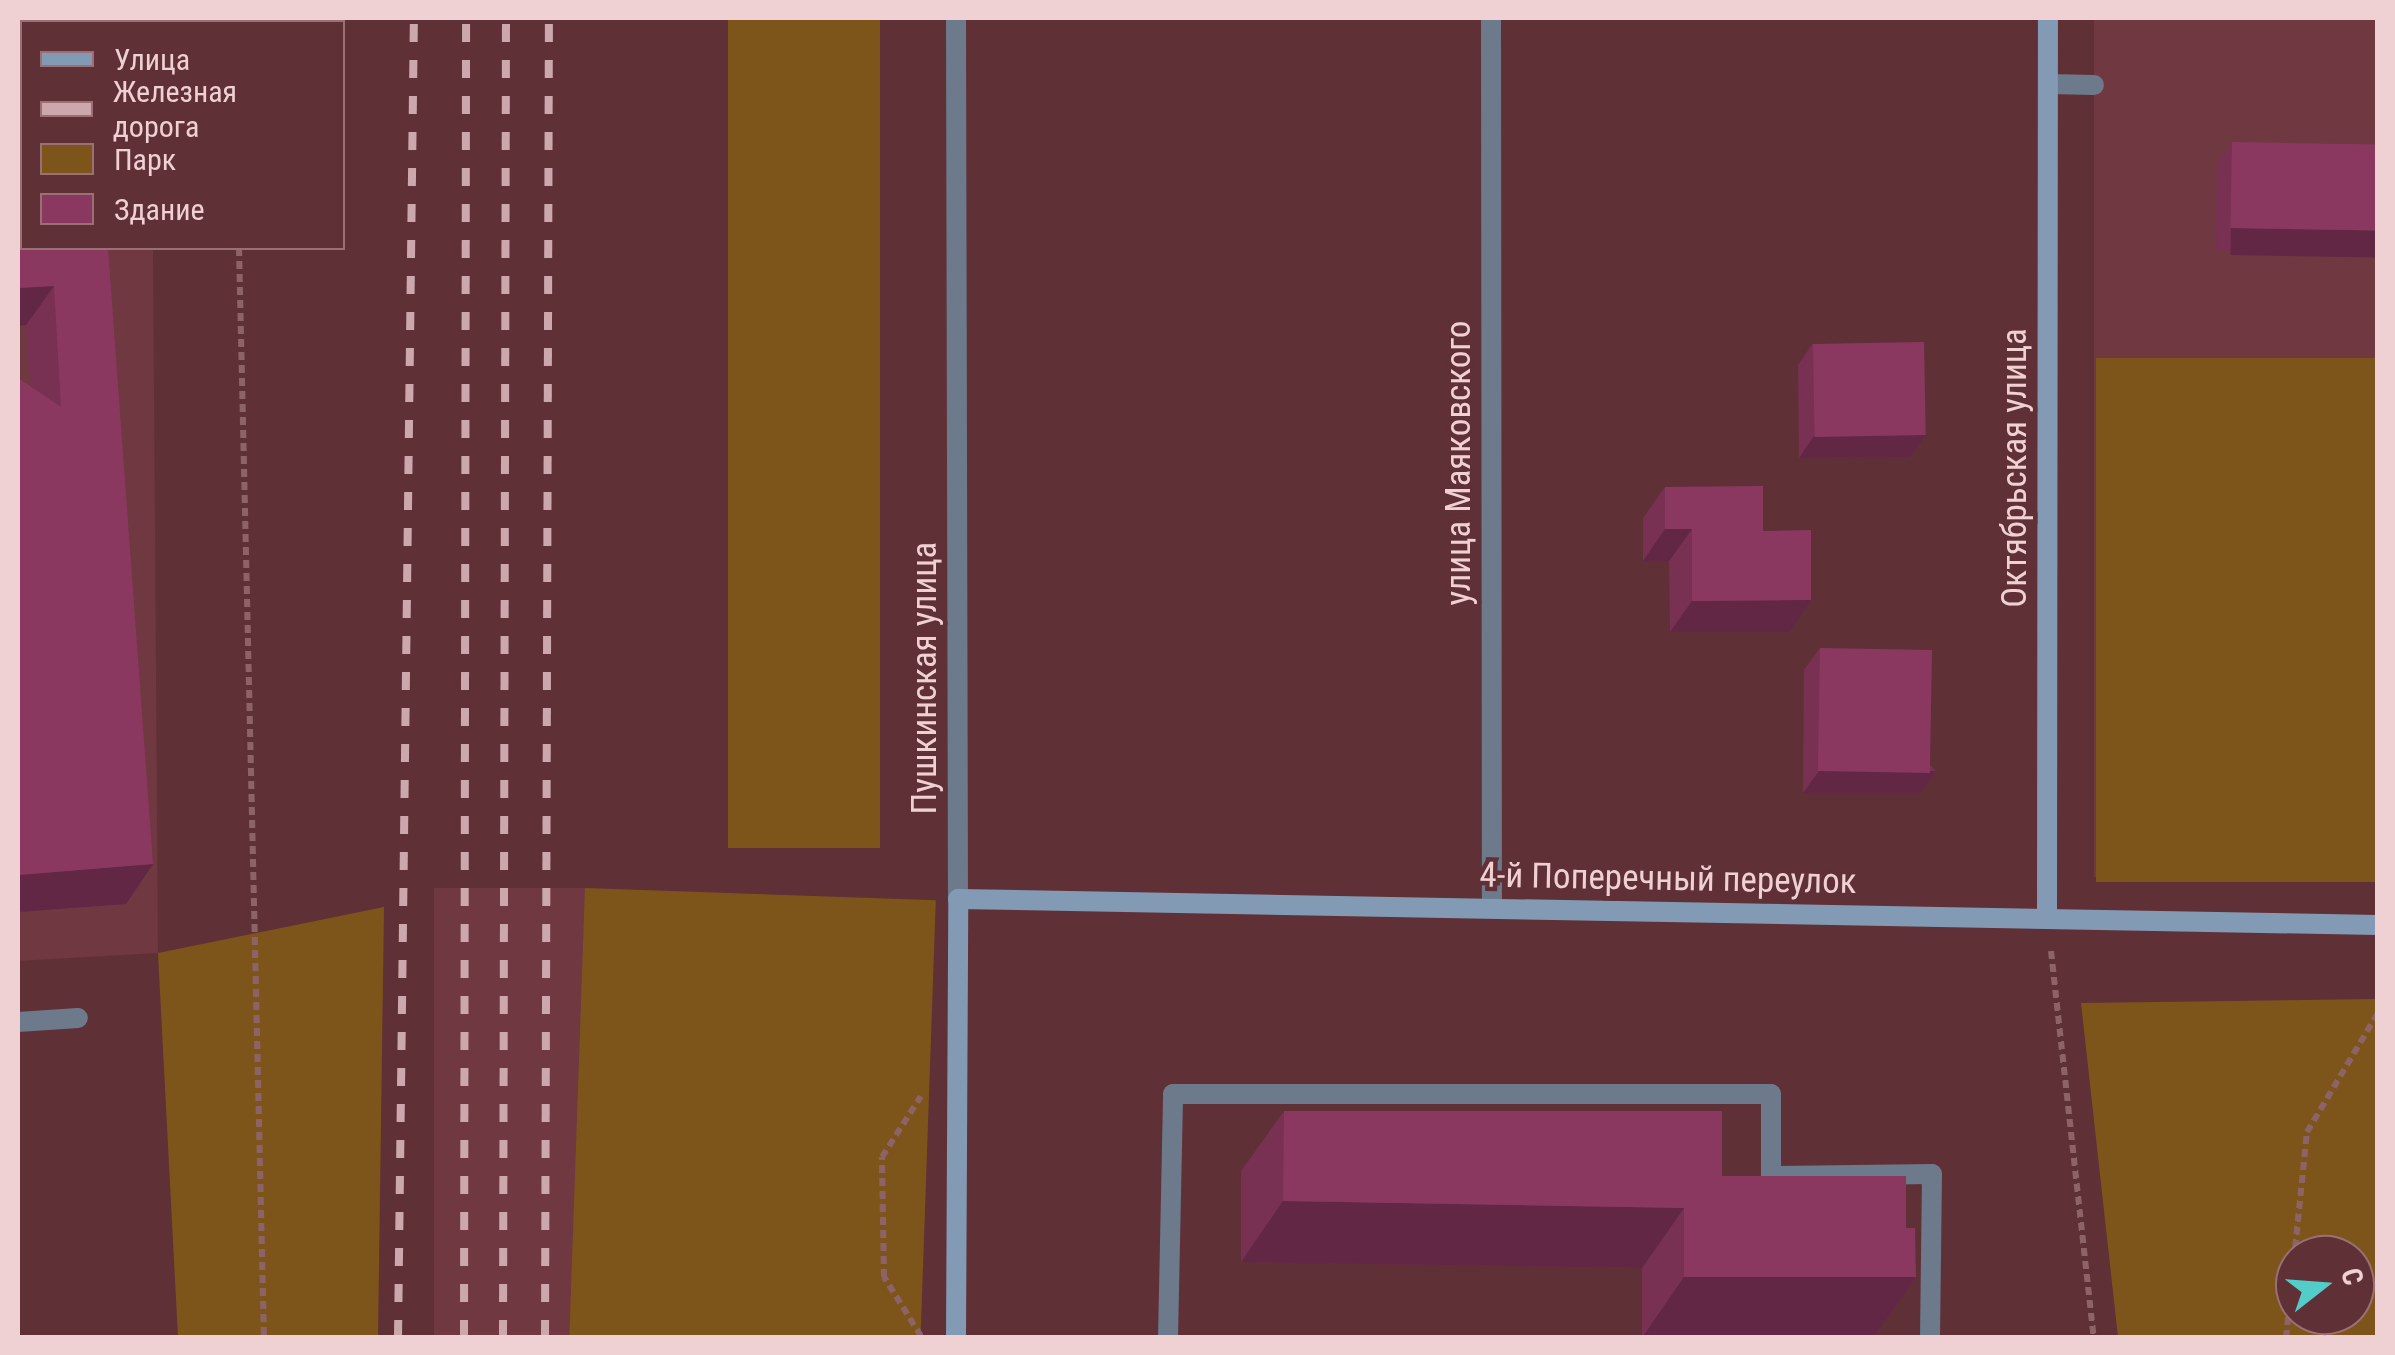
<!DOCTYPE html>
<html>
<head>
<meta charset="utf-8">
<style>
	body { margin:0 }
	#map { position:relative; width:2395px; height:1355px; overflow:hidden; background:#603037; font-family:"Roboto Condensed",sans-serif }
	div>[style] { position:absolute }
	.built>* { inset:0; background:#703840; transform-origin:0 0 }
	.green>* { inset:0; background:#7d551a; transform-origin:0 0 }
	.path>* { height:6px; margin-top:-3px; transform-origin:0; background:repeating-linear-gradient(90deg,#8e6368 0 8px,transparent 0 13px) }
	.lane>* { height:20px; margin:-10px; padding:0 10px; transform-origin:10px; border-radius:10px; background:#6c7a8b }
	.street>* { height:20px; margin:-10px; padding:0 10px; transform-origin:10px; border-radius:10px; background:#6c7a8b }
	.secondary>* { height:20px; margin:-10px; padding:0 10px; transform-origin:10px; border-radius:10px; background:#839ab5 }
	.rail>* { height:8px; margin-top:-4px; transform-origin:0; background:repeating-linear-gradient(90deg,#cca8ac 0 18px,transparent 0 36px) }
	.wall>* { inset:0; background:#783053 }
	.shaded-wall>* { inset:0; background:#612744; transform-origin:0 0 }
	.building>* { inset:0; background:#8b3861; transform-origin:0 0 }
	span { translate:-50% -50%; white-space:nowrap; text-align:center; line-height:1.15; -webkit-text-stroke:9px #603037; paint-order:stroke }
	.street-label { font-size:35px; color:#f0d1d3 }
	.frame { position:absolute; inset:0; border:20px solid #f0d1d3; pointer-events:none }
	.legend { position:absolute; left:20px; top:20px; width:325px; height:230px; box-sizing:border-box; background:#603037; border:2px solid #9a7075; margin:0; padding:12px 18px; list-style:none; font-size:30px; color:#f0d1d3 }
	.legend li { display:flex; align-items:center; gap:20px; height:50px }
	.legend b { width:50px; border:2px solid #9a7075 }
	.north { position:absolute; left:2275px; top:1235px; width:100px; height:100px; box-sizing:border-box; background:#603037; border:2px solid #9a7075; border-radius:50%; rotate:73deg; font-size:28px; font-weight:700; line-height:40px; text-align:center; color:#f0d1d3 }
	.north::after { content:''; display:block; margin:auto; width:35px; height:45px; background:#53cdc9; clip-path:polygon(50% 0,100% 100%,50% 72%,0 100%) }
</style>
</head>
<body>
<div id="map">
	<div class="built">
		<div style="clip-path:polygon(18px 18px,151px 18px,22px 22px,22px 248px,153px 248px,158px 953px,18px 961px)"></div>
		<div style="left:2094px;top:18px;width:283px;height:859px"></div>
		<div style="left:585px;top:888px;width:449px;height:151px;rotate:90deg"></div>
	</div>
	<div class="green">
		<div style="left:728px;top:18px;width:152px;height:830px"></div>
		<div style="left:2377px;top:358px;width:524px;height:281px;rotate:90deg"></div>
		<div style="left:585px;top:888px;width:351px;height:449px;rotate:2deg"></div>
		<div style="clip-path:polygon(384px 907px,378px 1337px,178px 1337px,158px 953px)"></div>
		<div style="clip-path:polygon(evenodd,2377px 999px,2377px 1337px,2118px 1337px,2081px 1003px,2377px 999px,2355px 1255px,2355px 1315px,2295px 1315px,2295px 1255px,2355px 1255px)"></div>
	</div>
	<div class="path">
		<div style="left:233px;top:18px;width:4px;rotate:90deg"></div>
		<div style="left:239px;top:248px;width:1090px;rotate:88.69deg"></div>
		<div style="left:2051px;top:951px;width:389px;rotate:83.7deg"></div>
		<div style="left:921px;top:1336px;width:70px;rotate:-122.1deg"></div>
		<div style="left:884px;top:1277px;width:120px;rotate:-91deg"></div>
		<div style="left:882px;top:1157px;width:72px;rotate:-57.4deg"></div>
		<div style="left:2286px;top:1338px;width:207px;rotate:-84.2deg"></div>
		<div style="left:2307px;top:1132px;width:139px;rotate:-59.2deg"></div>
	</div>
	<div class="lane">
		<div style="left:2048px;top:84px;width:46px;rotate:1.2deg"></div>
		<div style="left:18px;top:1022px;width:60px;rotate:-3.8deg"></div>
		<div style="left:1168px;top:1338px;width:244px;rotate:-88.8deg"></div>
		<div style="left:1173px;top:1094px;width:598px"></div>
		<div style="left:1771px;top:1094px;width:82px;rotate:90deg"></div>
		<div style="left:1771px;top:1176px;width:161px;rotate:-0.7deg"></div>
		<div style="left:1932px;top:1174px;width:164px;rotate:90.7deg"></div>
	</div>
	<div class="street">
		<div style="left:956px;top:18px;width:881px;rotate:89.87deg"></div>
		<div style="left:1491px;top:18px;width:890px;rotate:89.94deg"></div>
	</div>
	<div class="secondary">
		<div style="left:2047px;top:918px;width:900px;rotate:-89.94deg"></div>
		<div style="left:956px;top:1338px;width:439px;rotate:-89.7deg"></div>
		<div style="left:958px;top:899px;width:1420px;rotate:1.05deg"></div>
	</div>
	<div class="rail">
		<div style="left:398px;top:1338px;width:1320px;rotate:-89.31deg"></div>
		<div style="left:464px;top:1338px;width:1320px;rotate:-89.91deg"></div>
		<div style="left:503px;top:1338px;width:1320px;rotate:-89.87deg"></div>
		<div style="left:545px;top:1338px;width:1320px;rotate:-89.83deg"></div>
	</div>
	<div class="wall">
		<div style="clip-path:polygon(2232px 142px,2377px 252px,2216px 250px,2217px 164px)"></div>
		<div style="clip-path:polygon(18px 226px,108px 248px,126px 904px,30px 386px,26px 325px,18px 326px)"></div>
		<div style="clip-path:polygon(1813px 343px,1926px 435px,1910px 457px,1799px 458px,1798px 365px)"></div>
		<div style="clip-path:polygon(1665px 487px,1763px 531px,1789px 632px,1670px 632px,1669px 561px,1643px 561px,1643px 518px)"></div>
		<div style="clip-path:polygon(1820px 648px,1936px 771px,1920px 793px,1803px 793px,1804px 670px)"></div>
		<div style="clip-path:polygon(1284px 1111px,1722px 1176px,1906px 1228px,1916px 1277px,1873px 1338px,1642px 1338px,1642px 1268px,1241px 1262px,1241px 1171px)"></div>
	</div>
	<div class="shaded-wall">
		<div style="left:22px;top:86px;width:28px;height:4px;rotate:90deg"></div>
		<div style="left:2231px;top:228px;width:147px;height:27px;rotate:1deg"></div>
		<div style="clip-path:polygon(54px 286px,26px 325px,18px 326px,18px 288px)"></div>
		<div style="clip-path:polygon(1926px 435px,1910px 457px,1799px 458px,1814px 436px)"></div>
		<div style="clip-path:polygon(1665px 529px,1692px 529px,1669px 561px,1643px 561px)"></div>
		<div style="clip-path:polygon(1811px 600px,1789px 632px,1670px 632px,1692px 601px)"></div>
		<div style="clip-path:polygon(1819px 771px,1936px 771px,1920px 793px,1803px 793px)"></div>
		<div style="clip-path:polygon(153px 864px,126px 904px,18px 912px,18px 875px)"></div>
		<div style="clip-path:polygon(1283px 1201px,1684px 1208px,1642px 1268px,1241px 1262px)"></div>
		<div style="clip-path:polygon(1684px 1277px,1916px 1277px,1873px 1338px,1642px 1338px)"></div>
	</div>
	<div class="building">
		<div style="clip-path:polygon(18px 18px,70px 18px,70px 22px,22px 22px,22px 86px,18px 87px)"></div>
		<div style="left:2232px;top:142px;width:146px;height:86px;rotate:1deg"></div>
		<div style="clip-path:polygon(22px 225px,22px 248px,108px 248px,153px 864px,18px 875px,18px 378px,61px 407px,54px 286px,18px 288px,18px 226px)"></div>
		<div style="left:1924px;top:342px;width:93px;height:111px;rotate:89deg"></div>
		<div style="clip-path:polygon(1763px 486px,1763px 531px,1811px 530px,1811px 600px,1692px 601px,1692px 529px,1665px 529px,1665px 487px)"></div>
		<div style="left:1820px;top:648px;width:112px;height:123px;rotate:1deg"></div>
		<div style="clip-path:polygon(1284px 1111px,1722px 1111px,1722px 1176px,1906px 1176px,1906px 1228px,1915px 1228px,1916px 1277px,1684px 1277px,1684px 1208px,1283px 1201px)"></div>
	</div>
	<div class="street-label">
		<span style="left:1459px;top:463px;rotate:-90deg">улица Маяковского</span>
		<span style="left:2015px;top:468px;rotate:-90deg">Октябрьская улица</span>
		<span style="left:925px;top:678px;rotate:-90deg">Пушкинская улица</span>
		<span style="left:1668px;top:879px;rotate:1deg">4-й Поперечный переулок</span>
	</div>
	<div class="frame"></div>
	<ul class="legend">
	<li><b style="height:12px;background:#839ab5"></b>Улица</li>
	<li><b style="height:12px;background:#cca8ac"></b>Железная дорога</li>
	<li><b style="height:28px;background:#7d551a"></b>Парк</li>
	<li><b style="height:28px;background:#8b3861"></b>Здание</li>
	</ul>
	<div class="north">С</div>
</div>
</body>
</html>
